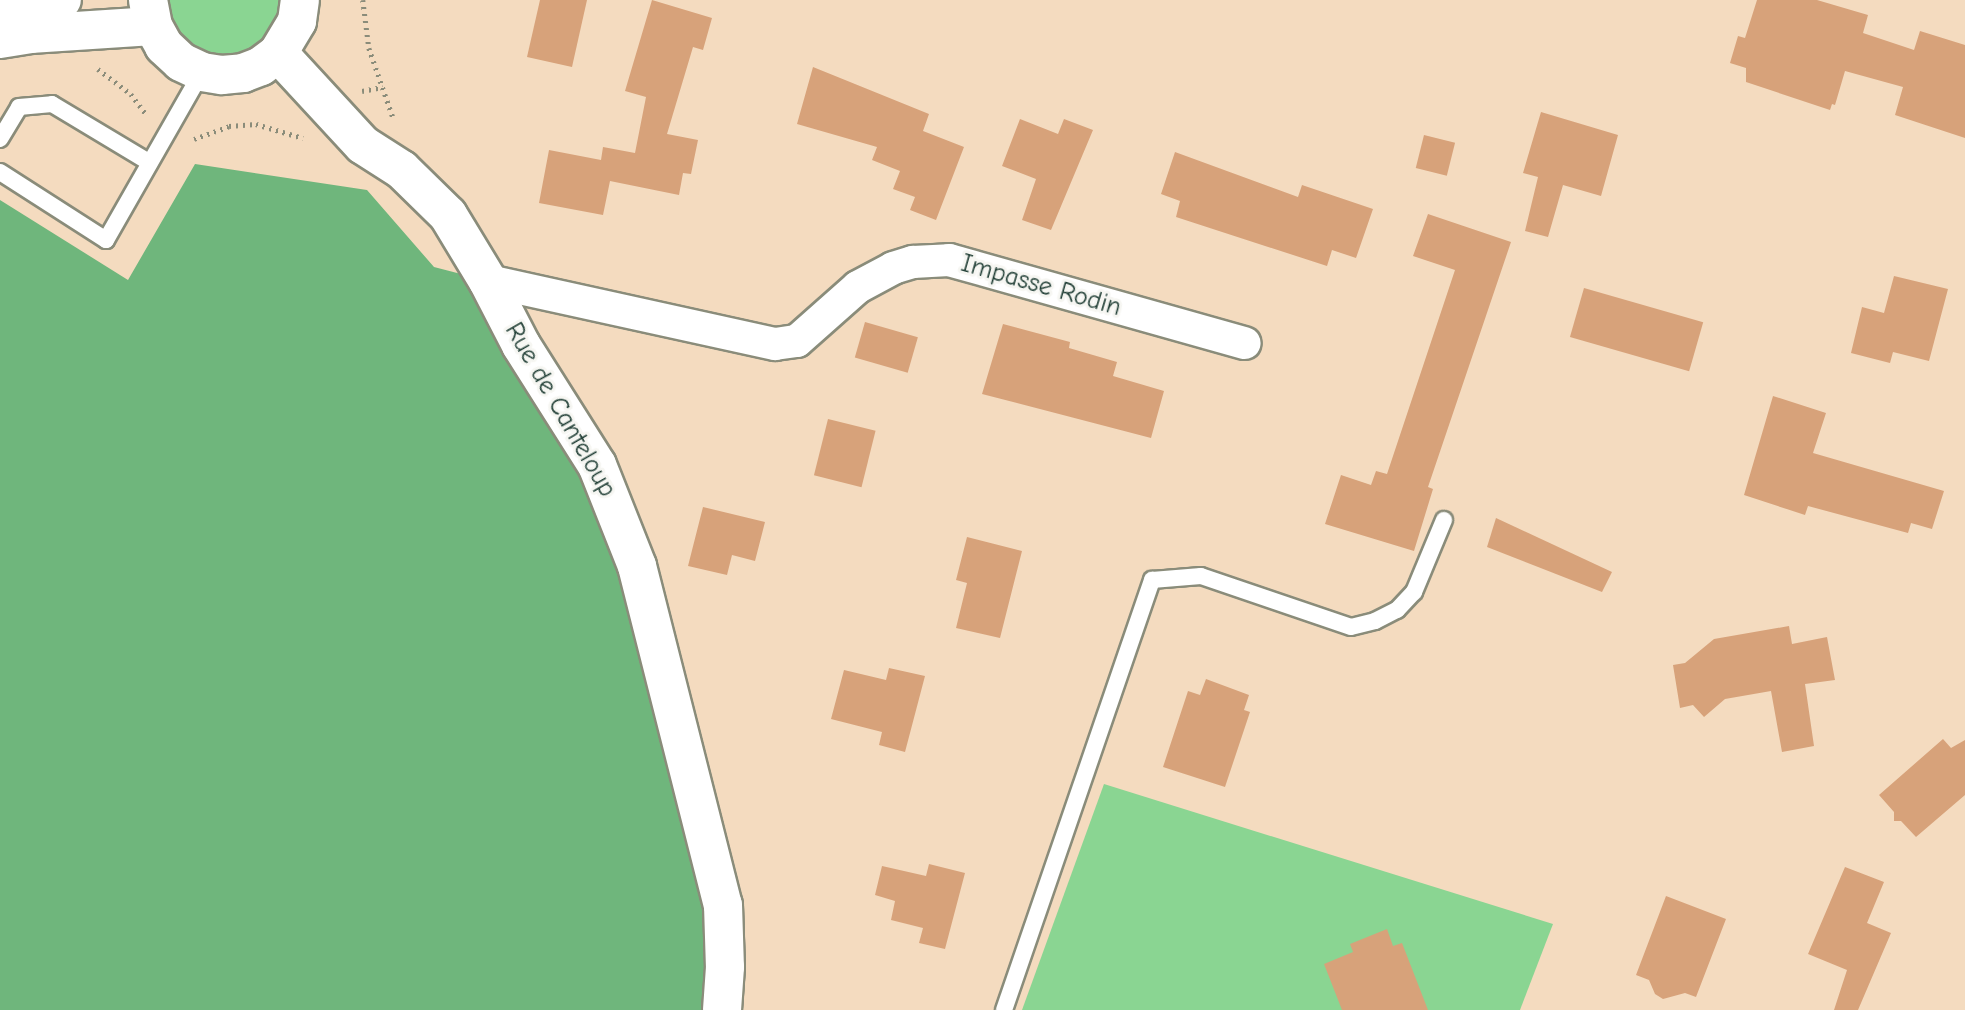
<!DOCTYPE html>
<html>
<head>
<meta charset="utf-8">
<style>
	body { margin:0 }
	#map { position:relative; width:1965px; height:1010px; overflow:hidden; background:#f4dbbf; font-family:"Comic Neue",sans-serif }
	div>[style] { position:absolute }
	.green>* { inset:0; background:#8ad592 }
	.forest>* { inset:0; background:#6fb67c }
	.building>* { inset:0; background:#d7a27a; transform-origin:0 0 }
	.path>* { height:4.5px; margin-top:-2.25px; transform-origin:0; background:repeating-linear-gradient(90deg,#8a8c7a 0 2px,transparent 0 7px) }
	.roads { filter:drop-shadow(2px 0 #8a8c7a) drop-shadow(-2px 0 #8a8c7a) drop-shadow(0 2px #8a8c7a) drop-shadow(0 -2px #8a8c7a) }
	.service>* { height:16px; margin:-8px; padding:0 8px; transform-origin:8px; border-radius:8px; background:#fff }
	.minor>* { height:32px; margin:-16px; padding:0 16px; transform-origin:16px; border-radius:16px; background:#fff }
	.tertiary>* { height:38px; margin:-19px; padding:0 19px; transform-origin:19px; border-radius:19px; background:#fff }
	.primary>* { height:38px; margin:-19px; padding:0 19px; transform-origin:19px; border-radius:19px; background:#fff }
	span { translate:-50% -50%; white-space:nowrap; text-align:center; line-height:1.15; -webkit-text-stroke:6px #f6f6f2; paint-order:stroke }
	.street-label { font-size:26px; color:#1f3d34 }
</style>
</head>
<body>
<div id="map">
	<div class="green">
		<div style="clip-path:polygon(167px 0,281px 0,280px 15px,272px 33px,258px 47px,240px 56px,222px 58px,204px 54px,188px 46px,176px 33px,169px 16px)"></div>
		<div style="clip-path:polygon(1104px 784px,1553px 924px,1520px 1010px,1022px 1010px)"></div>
	</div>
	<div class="forest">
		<div style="clip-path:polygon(195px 164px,367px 190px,434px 267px,488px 281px,597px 465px,723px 905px,722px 1010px,0 1010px,0 200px,128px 280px)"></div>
	</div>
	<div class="building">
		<div style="clip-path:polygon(540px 0,587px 0,572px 67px,527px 57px)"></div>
		<div style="clip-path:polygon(652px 0,712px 18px,703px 50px,693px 47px,667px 134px,698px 140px,691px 174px,683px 173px,679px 195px,610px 181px,603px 215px,539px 203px,549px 150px,601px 160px,603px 147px,635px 153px,646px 97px,625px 91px)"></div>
		<div style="clip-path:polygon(1757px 0,1817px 0,1868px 15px,1863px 33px,1914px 50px,1920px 31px,1965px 45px,1965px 138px,1895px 115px,1903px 87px,1845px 71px,1835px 105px,1832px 104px,1830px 110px,1746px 82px,1746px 68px,1730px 63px,1738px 36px,1745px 38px)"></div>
		<div style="clip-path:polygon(813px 67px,929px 114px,923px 131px,964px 147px,936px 220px,910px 210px,915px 197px,893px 189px,900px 171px,872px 160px,877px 147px,797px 124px)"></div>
		<div style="clip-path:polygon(1541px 112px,1618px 135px,1601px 196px,1563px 185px,1548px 237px,1525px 231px,1538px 177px,1523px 173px)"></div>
		<div style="clip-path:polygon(1020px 119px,1058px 134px,1064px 119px,1093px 130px,1051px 230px,1022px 220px,1036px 179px,1002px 166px)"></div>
		<div style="left:1424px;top:135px;width:32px;height:34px;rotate:14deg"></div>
		<div style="clip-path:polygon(1175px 152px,1298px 197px,1302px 185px,1373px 209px,1356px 258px,1332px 250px,1327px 266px,1176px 217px,1180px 201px,1161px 194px)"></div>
		<div style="clip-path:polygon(1428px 214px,1511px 242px,1428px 487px,1433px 489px,1414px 551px,1325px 524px,1341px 475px,1371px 485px,1376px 471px,1387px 474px,1455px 270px,1413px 256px)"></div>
		<div style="clip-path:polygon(1894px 276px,1948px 289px,1929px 361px,1893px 352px,1890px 363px,1851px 353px,1862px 307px,1884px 313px)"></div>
		<div style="left:1584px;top:288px;width:124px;height:51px;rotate:16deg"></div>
		<div style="left:865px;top:322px;width:55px;height:37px;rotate:16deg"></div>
		<div style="clip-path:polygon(1003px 324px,1070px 342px,1069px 348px,1117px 362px,1113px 376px,1164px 391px,1151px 438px,982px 394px)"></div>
		<div style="clip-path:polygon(1773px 396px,1826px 413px,1813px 453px,1944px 491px,1932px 529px,1911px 523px,1908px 533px,1808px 506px,1805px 515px,1744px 495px)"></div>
		<div style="left:828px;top:419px;width:49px;height:58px;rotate:14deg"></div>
		<div style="clip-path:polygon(703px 507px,765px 522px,755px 561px,732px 555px,727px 575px,688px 566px)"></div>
		<div style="clip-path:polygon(1496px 518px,1612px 572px,1602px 592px,1487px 547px)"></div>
		<div style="clip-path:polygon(967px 537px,1022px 551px,1000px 638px,956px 628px,967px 583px,956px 580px)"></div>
		<div style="clip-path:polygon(1789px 626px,1792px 644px,1827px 637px,1835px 680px,1805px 684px,1814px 746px,1782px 752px,1771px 691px,1725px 699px,1704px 717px,1693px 705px,1680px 708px,1673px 665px,1685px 663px,1714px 639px)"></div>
		<div style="clip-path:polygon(889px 668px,925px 676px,905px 752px,879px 745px,882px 732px,831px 719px,844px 670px,886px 680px)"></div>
		<div style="clip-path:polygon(1206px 679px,1249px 695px,1244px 710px,1250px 712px,1225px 787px,1163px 767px,1188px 691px,1200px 695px)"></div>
		<div style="clip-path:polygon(1943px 739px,1951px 748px,1965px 740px,1965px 795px,1916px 837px,1901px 821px,1894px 821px,1894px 812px,1879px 795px)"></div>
		<div style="clip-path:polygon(929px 864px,965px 873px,945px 949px,919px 943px,923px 928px,891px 920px,895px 901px,875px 895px,882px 866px,926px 876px)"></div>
		<div style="clip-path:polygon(1845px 867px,1884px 882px,1867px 923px,1891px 933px,1858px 1010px,1834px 1010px,1847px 970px,1808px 954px)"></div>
		<div style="clip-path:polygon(1666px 896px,1726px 919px,1696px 997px,1685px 993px,1663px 999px,1655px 994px,1649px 980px,1636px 975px)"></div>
		<div style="clip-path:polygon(1387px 929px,1393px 946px,1402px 943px,1428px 1010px,1342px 1010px,1324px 964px,1353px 952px,1350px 944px)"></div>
	</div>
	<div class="path">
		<div style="left:363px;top:0;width:48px;rotate:82.9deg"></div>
		<div style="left:369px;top:48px;width:76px;rotate:70.9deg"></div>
		<div style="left:98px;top:69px;width:41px;rotate:37.1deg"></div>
		<div style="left:131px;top:94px;width:26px;rotate:53deg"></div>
		<div style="left:362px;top:91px;width:21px;rotate:-11deg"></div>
		<div style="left:194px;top:139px;width:37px;rotate:-20deg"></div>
		<div style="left:229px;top:126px;width:27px;rotate:-4deg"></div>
		<div style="left:256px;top:124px;width:49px;rotate:16.6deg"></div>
	</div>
	<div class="roads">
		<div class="service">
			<div style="left:0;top:139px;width:37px;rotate:-59deg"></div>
			<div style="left:19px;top:107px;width:33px;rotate:-5deg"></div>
			<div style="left:52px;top:104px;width:114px;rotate:31deg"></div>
			<div style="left:0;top:172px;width:126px;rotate:32.7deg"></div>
			<div style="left:106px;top:240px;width:193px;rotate:-60.3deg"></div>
			<div style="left:1004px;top:1010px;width:455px;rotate:-71deg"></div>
			<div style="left:1152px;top:580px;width:49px;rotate:-4.7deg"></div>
			<div style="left:1201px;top:576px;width:158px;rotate:18.8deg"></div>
			<div style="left:1351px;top:627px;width:25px;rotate:-14deg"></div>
			<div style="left:1375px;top:621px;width:25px;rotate:-27deg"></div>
			<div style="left:1397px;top:610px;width:25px;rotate:-47deg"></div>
			<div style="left:1414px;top:592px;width:78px;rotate:-67.4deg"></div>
		</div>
		<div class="minor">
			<div style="left:488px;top:281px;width:294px;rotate:12.4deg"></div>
			<div style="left:775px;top:344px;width:22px;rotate:-8deg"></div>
			<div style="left:797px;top:341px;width:81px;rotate:-41.5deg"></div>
			<div style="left:858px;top:287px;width:40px;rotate:-28deg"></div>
			<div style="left:893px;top:268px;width:21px;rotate:-17deg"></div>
			<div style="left:913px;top:262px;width:36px;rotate:-3deg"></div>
			<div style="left:949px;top:260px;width:307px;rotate:15.7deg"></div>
		</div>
		<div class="tertiary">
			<div style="left:278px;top:53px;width:125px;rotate:47.3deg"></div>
			<div style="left:363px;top:145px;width:46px;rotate:32.7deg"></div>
			<div style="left:402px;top:170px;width:64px;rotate:44.4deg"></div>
			<div style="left:448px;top:215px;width:77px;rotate:58.8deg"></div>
			<div style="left:488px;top:281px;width:72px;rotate:62.7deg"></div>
			<div style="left:521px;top:345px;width:142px;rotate:57.7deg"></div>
			<div style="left:597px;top:465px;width:109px;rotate:68.4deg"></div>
			<div style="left:637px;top:566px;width:350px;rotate:75.8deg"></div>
			<div style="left:723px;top:905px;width:62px;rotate:88.2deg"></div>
			<div style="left:725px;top:967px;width:43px;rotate:94deg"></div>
		</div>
		<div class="primary">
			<div style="left:148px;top:0;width:26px;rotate:79deg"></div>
			<div style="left:153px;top:26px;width:23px;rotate:61deg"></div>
			<div style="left:164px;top:46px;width:23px;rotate:43deg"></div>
			<div style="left:181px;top:62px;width:23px;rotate:25deg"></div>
			<div style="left:202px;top:72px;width:20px;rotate:9deg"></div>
			<div style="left:222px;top:75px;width:21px;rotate:-5deg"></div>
			<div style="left:243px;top:73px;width:19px;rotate:-21deg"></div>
			<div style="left:261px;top:66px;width:21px;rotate:-37deg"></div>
			<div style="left:278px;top:53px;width:37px;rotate:-59deg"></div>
			<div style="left:297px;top:21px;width:21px;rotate:-82deg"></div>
			<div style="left:0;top:12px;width:63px;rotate:-11deg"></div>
			<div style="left:0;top:39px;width:30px;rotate:-9deg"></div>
			<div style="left:30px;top:34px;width:123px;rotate:-3.7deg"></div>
		</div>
	</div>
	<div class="street-label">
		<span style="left:1041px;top:286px;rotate:16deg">Impasse Rodin</span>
		<span style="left:560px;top:410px;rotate:60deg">Rue de Canteloup</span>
	</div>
</div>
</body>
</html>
